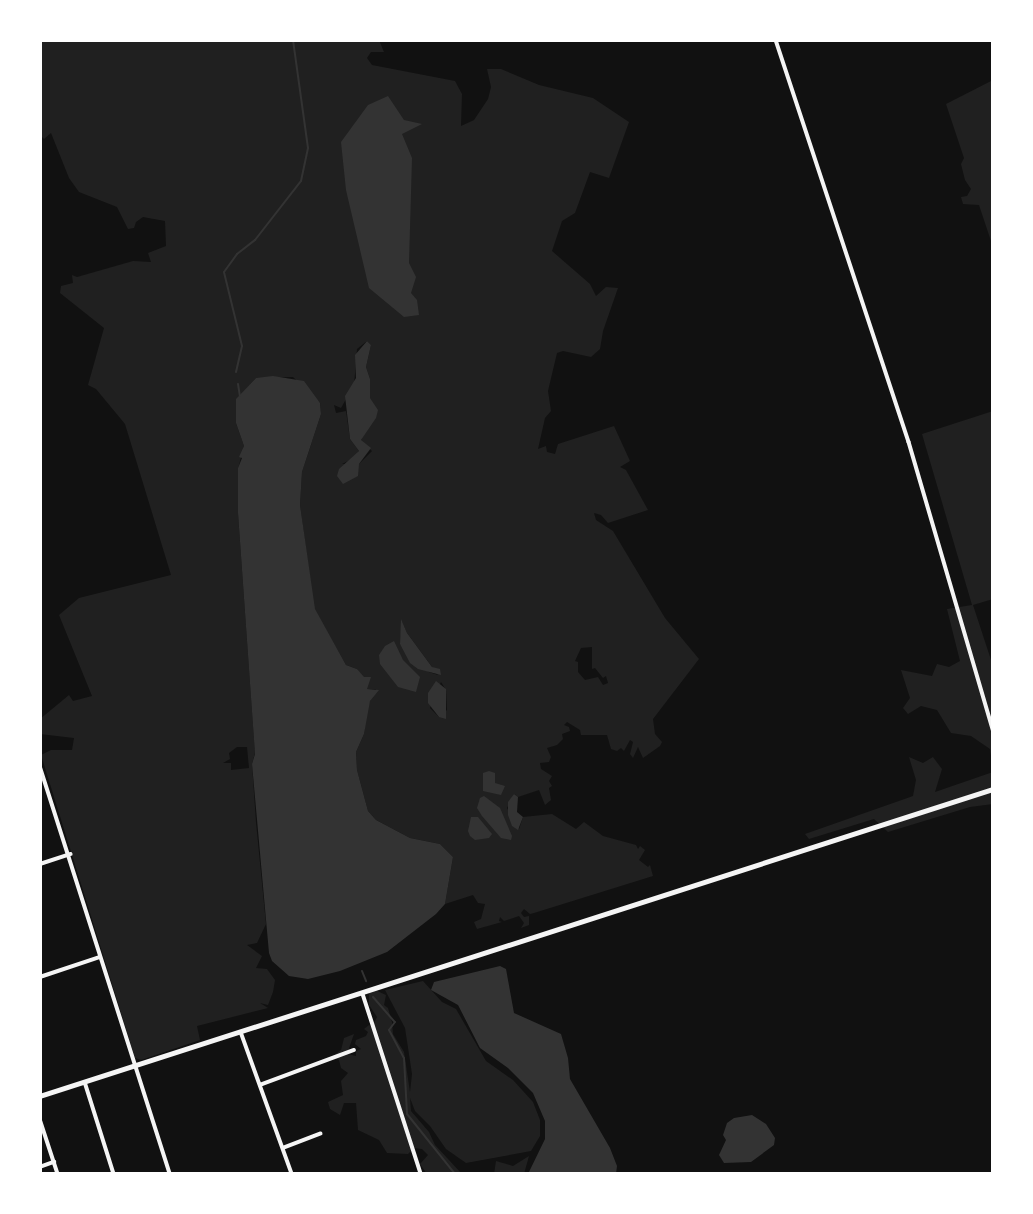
<!DOCTYPE html>
<html>
<head>
<meta charset="utf-8">
<style>
	body { margin:0 }
	#map { position:relative; width:1033px; height:1214px; overflow:hidden; background:#111; font-family:"Open Sans",sans-serif }
	div>[style] { position:absolute }
	.green>* { inset:0; background:#202020 }
	.water>* { inset:0; background:#333 }
	.stream>* { height:2px; margin:-1px; padding:0 1px; transform-origin:1px; border-radius:1px; background:#333 }
	.minor>* { height:3.5px; margin:-1.75px; padding:0 1.75px; transform-origin:1.75px; border-radius:1.75px; background:#f5f5f5 }
	.tertiary>* { height:4.5px; margin:-2.25px; padding:0 2.25px; transform-origin:2.25px; border-radius:2.25px; background:#f5f5f5 }
	span { translate:-50% -50%; white-space:nowrap; text-align:center; line-height:1.15; -webkit-text-stroke:7px #fff; paint-order:stroke }
	.frame { position:absolute; inset:0; border:42px solid #fff; pointer-events:none }
</style>
</head>
<body>
<div id="map">
	<div class="green">
		<div style="clip-path:polygon(evenodd,40px 40px,379px 40px,384px 52px,371px 52px,367px 58px,372px 65px,455px 81px,462px 94px,461px 126px,474px 120px,488px 99px,491px 87px,487px 69px,501px 69px,539px 85px,593px 98px,629px 122px,609px 178px,590px 172px,575px 213px,562px 221px,552px 251px,590px 284px,596px 296px,606px 287px,618px 288px,603px 331px,600px 349px,591px 357px,563px 351px,557px 353px,548px 391px,551px 411px,545px 418px,538px 449px,546px 446px,547px 452px,555px 454px,558px 444px,614px 426px,630px 461px,620px 467px,626px 470px,648px 510px,608px 523px,601px 515px,594px 513px,596px 520px,613px 531px,665px 618px,699px 659px,653px 719px,655px 734px,662px 742px,660px 746px,643px 758px,638px 747px,633px 758px,630px 754px,633px 742px,630px 740px,624px 751px,621px 748px,617px 751px,611px 749px,607px 735px,581px 735px,580px 730px,567px 722px,564px 725px,569px 727px,570px 731px,562px 734px,563px 739px,557px 745px,547px 748px,551px 757px,549px 762px,540px 763px,541px 769px,552px 776px,549px 781px,552px 786px,549px 788px,551px 800px,545px 805px,539px 790px,518px 797px,514px 794px,507px 808px,519px 829px,523px 817px,552px 814px,576px 829px,584px 822px,603px 836px,636px 845px,638px 849px,640px 846px,645px 850px,639px 860px,648px 867px,650px 865px,653px 876px,534px 913px,530px 914px,524px 909px,521px 913px,524px 917px,529px 916px,529px 925px,521px 928px,524px 923px,519px 916px,504px 921px,500px 917px,499px 921px,502px 922px,477px 929px,474px 922px,481px 919px,485px 904px,478px 903px,473px 895px,445px 904px,453px 857px,440px 844px,410px 838px,376px 820px,368px 811px,357px 770px,356px 752px,364px 734px,367px 707px,376px 689px,367px 689px,357px 669px,346px 665px,314px 609px,300px 505px,302px 472px,321px 414px,320px 403px,293px 377px,256px 378px,236px 400px,236px 423px,244px 446px,238px 469px,238px 513px,255px 753px,252px 764px,256px 822px,266px 924px,257px 943px,247px 945px,262px 956px,256px 968px,267px 969px,275px 980px,273px 992px,268px 1005px,260px 1003px,268px 1008px,197px 1026px,200px 1040px,141px 1060px,135px 1058px,41px 755px,51px 750px,72px 750px,74px 738px,40px 734px,40px 719px,69px 695px,73px 701px,92px 696px,59px 615px,79px 598px,171px 575px,125px 424px,96px 389px,88px 385px,104px 328px,60px 293px,61px 286px,73px 283px,72px 275px,77px 277px,133px 261px,151px 262px,148px 253px,166px 246px,165px 221px,143px 217px,136px 222px,134px 228px,128px 229px,117px 207px,79px 192px,69px 178px,51px 133px,44px 139px,40px 135px,40px 40px,367px 341px,371px 345px,366px 367px,370px 379px,370px 398px,361px 441px,372px 451px,359px 464px,342px 464px,354px 458px,359px 451px,350px 439px,346px 411px,336px 413px,334px 405px,341px 408px,354px 385px,357px 349px,367px 341px,40px 40px,402px 622px,407px 633px,438px 675px,429px 672px,400px 644px,402px 622px,40px 40px,592px 647px,592px 669px,595px 668px,603px 678px,606px 676px,608px 683px,603px 685px,598px 677px,585px 680px,578px 672px,578px 662px,575px 661px,581px 648px,592px 647px,40px 40px,441px 682px,446px 690px,447px 710px,439px 717px,430px 708px,441px 682px,40px 40px,237px 747px,247px 747px,249px 768px,231px 770px,231px 763px,223px 763px,230px 759px,229px 753px,237px 747px)"></div>
		<div style="clip-path:polygon(993px 80px,993px 247px,979px 205px,963px 204px,961px 197px,967px 196px,971px 189px,965px 180px,961px 164px,964px 158px,946px 104px)"></div>
		<div style="clip-path:polygon(993px 411px,993px 599px,973px 605px,993px 666px,993px 769px,990px 749px,971px 736px,951px 733px,937px 710px,921px 706px,908px 714px,903px 708px,910px 698px,901px 670px,932px 676px,937px 664px,949px 667px,960px 661px,947px 609px,972px 605px,922px 434px)"></div>
		<div style="clip-path:polygon(909px 757px,923px 763px,933px 757px,942px 769px,935px 792px,993px 772px,993px 804px,970px 807px,888px 832px,874px 819px,809px 839px,805px 834px,913px 796px,916px 780px)"></div>
		<div style="clip-path:polygon(423px 981px,442px 1002px,456px 1009px,486px 1061px,513px 1080px,533px 1102px,540px 1120px,540px 1136px,531px 1151px,466px 1163px,446px 1149px,430px 1126px,415px 1111px,410px 1098px,411px 1111px,429px 1132px,435px 1145px,462px 1174px,427px 1174px,420px 1164px,428px 1155px,422px 1149px,414px 1148px,408px 1154px,387px 1153px,379px 1140px,358px 1130px,356px 1103px,344px 1103px,340px 1115px,330px 1109px,328px 1102px,343px 1095px,341px 1081px,348px 1073px,341px 1068px,339px 1060px,332px 1057px,341px 1050px,344px 1038px,354px 1034px,347px 1054px,356px 1056px,356px 1051px,361px 1049px,355px 1044px,356px 1040px,366px 1036px,368px 1032px,364px 1029px,369px 1025px,372px 1027px,377px 1017px,369px 1005px,369px 992px,375px 990px,386px 995px,384px 1005px,388px 1008px,392px 1022px,393px 1034px,404px 1052px,410px 1092px,412px 1074px,405px 1028px,385px 990px)"></div>
		<div style="clip-path:polygon(529px 1156px,524px 1174px,494px 1174px,496px 1161px,513px 1166px)"></div>
	</div>
	<div class="water">
		<div style="clip-path:polygon(388px 96px,404px 120px,422px 124px,402px 134px,412px 158px,409px 263px,416px 277px,411px 293px,417px 300px,419px 315px,404px 317px,369px 288px,346px 190px,341px 142px,368px 105px)"></div>
		<div style="clip-path:polygon(367px 341px,371px 345px,366px 367px,370px 379px,370px 398px,378px 410px,376px 418px,361px 440px,371px 448px,359px 464px,358px 476px,343px 484px,337px 476px,339px 469px,359px 451px,350px 439px,345px 396px,356px 378px,355px 355px)"></div>
		<div style="clip-path:polygon(273px 376px,304px 381px,320px 403px,321px 414px,302px 472px,300px 505px,315px 609px,346px 665px,357px 669px,364px 677px,371px 677px,367px 689px,379px 690px,370px 701px,364px 734px,356px 752px,357px 770px,368px 811px,376px 820px,410px 838px,440px 844px,453px 857px,445px 904px,436px 914px,387px 952px,340px 971px,308px 979px,289px 976px,272px 961px,269px 953px,252px 764px,255px 754px,238px 513px,238px 468px,242px 458px,239px 457px,244px 446px,236px 423px,236px 399px,256px 378px)"></div>
		<div style="clip-path:polygon(401px 619px,407px 633px,432px 667px,440px 669px,441px 675px,418px 669px,410px 663px,400px 644px)"></div>
		<div style="clip-path:polygon(394px 641px,403px 660px,420px 677px,416px 692px,398px 687px,380px 664px,379px 655px,385px 646px)"></div>
		<div style="clip-path:polygon(436px 681px,446px 689px,446px 719px,439px 717px,428px 703px,428px 693px)"></div>
		<div style="clip-path:polygon(489px 771px,495px 773px,495px 783px,505px 786px,501px 795px,483px 791px,483px 773px)"></div>
		<div style="clip-path:polygon(514px 794px,518px 797px,517px 812px,523px 817px,518px 830px,512px 826px,508px 815px,508px 802px)"></div>
		<div style="clip-path:polygon(484px 796px,500px 808px,512px 836px,511px 840px,501px 838px,482px 816px,477px 808px,480px 798px)"></div>
		<div style="clip-path:polygon(471px 817px,478px 817px,492px 834px,489px 838px,475px 840px,470px 836px,468px 831px)"></div>
		<div style="clip-path:polygon(500px 966px,506px 969px,514px 1013px,561px 1034px,568px 1058px,570px 1079px,610px 1148px,617px 1166px,616px 1174px,528px 1174px,545px 1139px,545px 1121px,533px 1093px,508px 1068px,480px 1048px,458px 1005px,431px 990px,434px 982px)"></div>
		<div style="clip-path:polygon(752px 1115px,766px 1124px,775px 1138px,774px 1145px,751px 1162px,724px 1163px,719px 1155px,726px 1140px,723px 1135px,727px 1123px,734px 1118px)"></div>
	</div>
	<div class="stream">
		<div style="left:236px;top:372px;width:27px;rotate:-77deg"></div>
		<div style="left:242px;top:346px;width:76px;rotate:-103.7deg"></div>
		<div style="left:224px;top:272px;width:22px;rotate:-54deg"></div>
		<div style="left:237px;top:254px;width:23px;rotate:-38deg"></div>
		<div style="left:255px;top:240px;width:75px;rotate:-52.1deg"></div>
		<div style="left:301px;top:181px;width:34px;rotate:-78deg"></div>
		<div style="left:308px;top:148px;width:109px;rotate:-97.9deg"></div>
		<div style="left:238px;top:384px;width:12px;rotate:81deg"></div>
		<div style="left:362px;top:971px;width:11px;rotate:68deg"></div>
		<div style="left:373px;top:997px;width:33px;rotate:49deg"></div>
		<div style="left:395px;top:1022px;width:10px;rotate:127deg"></div>
		<div style="left:389px;top:1030px;width:32px;rotate:62deg"></div>
		<div style="left:404px;top:1058px;width:56px;rotate:86.9deg"></div>
		<div style="left:407px;top:1114px;width:77px;rotate:51.3deg"></div>
	</div>
	<div class="minor">
		<div style="left:776px;top:40px;width:423px;rotate:71.7deg"></div>
		<div style="left:909px;top:442px;width:300px;rotate:73.7deg"></div>
		<div style="left:40px;top:766px;width:428px;rotate:72.3deg"></div>
		<div style="left:40px;top:864px;width:32px;rotate:-18deg"></div>
		<div style="left:40px;top:977px;width:63px;rotate:-18.4deg"></div>
		<div style="left:363px;top:994px;width:189px;rotate:72.1deg"></div>
		<div style="left:241px;top:1032px;width:151px;rotate:70.2deg"></div>
		<div style="left:85px;top:1082px;width:96px;rotate:72.5deg"></div>
		<div style="left:260px;top:1085px;width:100px;rotate:-20.4deg"></div>
		<div style="left:40px;top:1119px;width:58px;rotate:71.9deg"></div>
		<div style="left:283px;top:1148px;width:40px;rotate:-21deg"></div>
		<div style="left:40px;top:1167px;width:15px;rotate:-20deg"></div>
	</div>
	<div class="tertiary">
		<div style="left:40px;top:1096px;width:1001px;rotate:-17.86deg"></div>
	</div>
	<div class="frame"></div>
</div>
</body>
</html>
